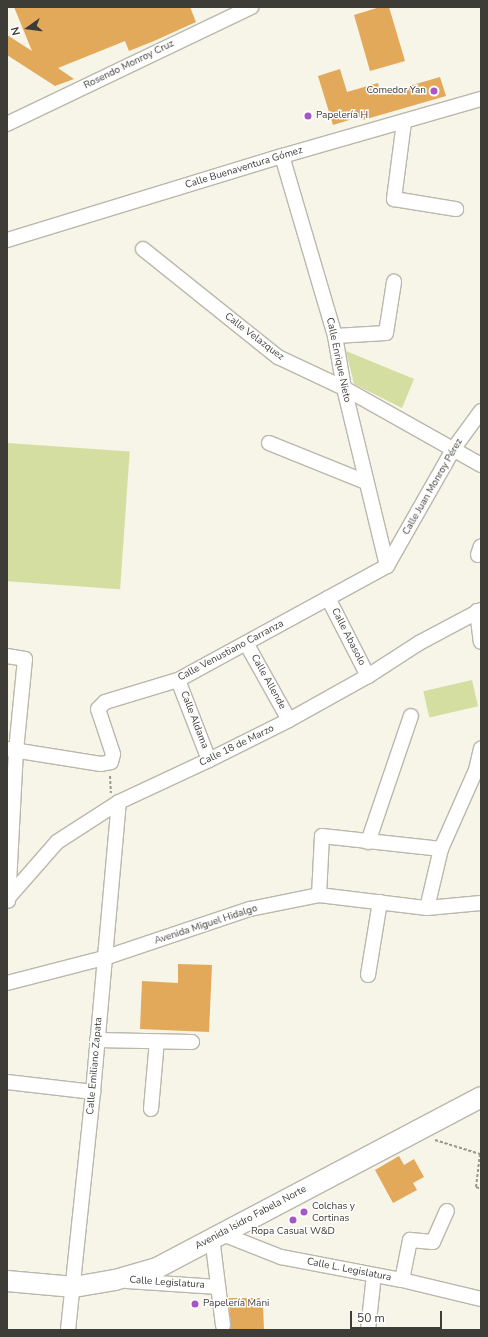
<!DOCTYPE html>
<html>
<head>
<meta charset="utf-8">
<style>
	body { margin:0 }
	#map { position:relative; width:488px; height:1337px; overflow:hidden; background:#f7f4e8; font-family:"Nunito Sans",sans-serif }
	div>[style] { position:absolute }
	.green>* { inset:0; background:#d4dea0; transform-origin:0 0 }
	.building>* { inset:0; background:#e3a95a }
	.path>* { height:2px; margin-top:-1px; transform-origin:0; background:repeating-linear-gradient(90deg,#99978f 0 3px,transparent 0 5px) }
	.roads { filter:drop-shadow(1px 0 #bab7ac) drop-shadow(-1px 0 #bab7ac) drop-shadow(0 1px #bab7ac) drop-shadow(0 -1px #bab7ac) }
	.street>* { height:14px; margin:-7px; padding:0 7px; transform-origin:7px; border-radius:7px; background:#fff }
	.secondary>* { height:20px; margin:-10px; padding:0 10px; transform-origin:10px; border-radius:10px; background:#fff }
	.dots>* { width:11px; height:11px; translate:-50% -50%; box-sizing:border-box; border:2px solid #fff; border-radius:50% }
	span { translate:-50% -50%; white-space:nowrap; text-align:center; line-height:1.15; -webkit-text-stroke:3px #fff; paint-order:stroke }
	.street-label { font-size:10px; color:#3d3c37 }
	.poi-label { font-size:10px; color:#3d3c37 }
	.right { translate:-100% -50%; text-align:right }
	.left { translate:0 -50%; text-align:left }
	.frame { position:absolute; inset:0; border:8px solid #3d3c37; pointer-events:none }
	.north { position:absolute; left:8px; top:8px; width:40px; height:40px; -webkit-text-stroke:3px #fff; paint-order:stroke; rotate:256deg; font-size:11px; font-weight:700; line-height:16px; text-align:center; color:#3d3c37 }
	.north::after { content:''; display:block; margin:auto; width:14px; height:18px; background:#3d3c37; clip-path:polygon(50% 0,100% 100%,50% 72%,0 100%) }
	.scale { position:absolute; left:350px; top:1311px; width:92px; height:18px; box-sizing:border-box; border:2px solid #3d3c37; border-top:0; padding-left:5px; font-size:12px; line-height:14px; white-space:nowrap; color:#3d3c37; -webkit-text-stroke:3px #fff; paint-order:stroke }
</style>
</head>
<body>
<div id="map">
	<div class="green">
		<div style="clip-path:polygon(346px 351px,414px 379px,402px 408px,354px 384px)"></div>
		<div style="left:7px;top:443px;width:123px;height:138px;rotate:4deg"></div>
		<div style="left:472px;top:680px;width:27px;height:50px;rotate:77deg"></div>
	</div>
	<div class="building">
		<div style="clip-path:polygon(14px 7px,190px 7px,196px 22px,154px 41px,129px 51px,125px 41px,58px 68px,74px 79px,55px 86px,7px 55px,7px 35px,32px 51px)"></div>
		<div style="clip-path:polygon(380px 7px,389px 7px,405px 61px,370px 71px,354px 15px)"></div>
		<div style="clip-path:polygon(340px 69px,347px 92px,378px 83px,381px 94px,440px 77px,446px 96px,363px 120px,362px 116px,333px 125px,318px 76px)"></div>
		<div style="clip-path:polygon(178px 964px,212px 965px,209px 1032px,140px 1029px,142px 981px,178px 983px)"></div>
		<div style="clip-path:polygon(399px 1156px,404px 1165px,414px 1159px,424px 1177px,413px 1183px,417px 1190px,393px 1203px,375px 1170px)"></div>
		<div style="clip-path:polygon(228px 1298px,260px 1298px,260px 1305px,263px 1305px,264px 1330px,230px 1330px,231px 1324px)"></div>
	</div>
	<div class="path">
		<div style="left:110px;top:776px;width:17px;rotate:87deg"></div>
		<div style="left:435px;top:1140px;width:47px;rotate:17.3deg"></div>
		<div style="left:480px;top:1154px;width:33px;rotate:97deg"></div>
		<div style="left:476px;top:1187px;width:5px;rotate:22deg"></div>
	</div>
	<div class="roads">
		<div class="street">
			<div style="left:404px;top:122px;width:78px;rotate:97.4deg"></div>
			<div style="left:394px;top:199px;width:63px;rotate:9.2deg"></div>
			<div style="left:7px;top:124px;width:271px;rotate:-25.6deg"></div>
			<div style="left:282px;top:156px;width:188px;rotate:73.6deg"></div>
			<div style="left:335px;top:336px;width:53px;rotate:80.2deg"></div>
			<div style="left:344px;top:388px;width:183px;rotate:76.4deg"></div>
			<div style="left:7px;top:240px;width:288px;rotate:-17deg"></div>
			<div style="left:282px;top:156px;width:207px;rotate:-16deg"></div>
			<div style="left:143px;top:249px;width:173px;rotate:38.7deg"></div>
			<div style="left:278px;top:357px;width:73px;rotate:25.2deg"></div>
			<div style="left:344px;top:388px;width:157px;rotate:29.3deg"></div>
			<div style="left:335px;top:336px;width:51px;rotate:-3.4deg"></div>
			<div style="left:386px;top:333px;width:52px;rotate:-81.1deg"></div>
			<div style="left:269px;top:443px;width:105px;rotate:21.9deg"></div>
			<div style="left:478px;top:555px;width:9px;rotate:-72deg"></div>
			<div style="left:387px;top:566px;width:136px;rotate:-60.4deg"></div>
			<div style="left:454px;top:448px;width:46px;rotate:-53.9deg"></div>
			<div style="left:328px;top:598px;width:88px;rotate:62.9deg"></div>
			<div style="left:477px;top:611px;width:31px;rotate:83deg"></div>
			<div style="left:246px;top:643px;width:88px;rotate:60.8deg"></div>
			<div style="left:7px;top:656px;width:18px;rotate:9deg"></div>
			<div style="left:25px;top:659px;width:91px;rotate:95.6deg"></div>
			<div style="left:16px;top:750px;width:151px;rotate:93deg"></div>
			<div style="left:178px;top:680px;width:86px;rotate:68.8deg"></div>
			<div style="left:7px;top:749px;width:95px;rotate:9.1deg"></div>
			<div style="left:101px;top:764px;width:10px;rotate:-11deg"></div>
			<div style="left:111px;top:762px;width:8px;rotate:-76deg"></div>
			<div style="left:113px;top:754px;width:47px;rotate:-108.4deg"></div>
			<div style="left:98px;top:709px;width:10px;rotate:-45deg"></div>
			<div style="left:105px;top:702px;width:76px;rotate:-16.8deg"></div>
			<div style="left:178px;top:680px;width:238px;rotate:-28.6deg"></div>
			<div style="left:368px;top:842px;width:133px;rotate:-71.2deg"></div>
			<div style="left:319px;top:895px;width:59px;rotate:-87.1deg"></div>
			<div style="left:322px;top:836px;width:120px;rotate:6.2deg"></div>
			<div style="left:8px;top:898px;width:74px;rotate:-48.8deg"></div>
			<div style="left:57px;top:842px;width:74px;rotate:-32.8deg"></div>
			<div style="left:119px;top:802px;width:99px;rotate:-25deg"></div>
			<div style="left:209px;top:760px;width:89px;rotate:-26.6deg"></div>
			<div style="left:289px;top:720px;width:90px;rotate:-29.1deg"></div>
			<div style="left:368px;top:676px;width:61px;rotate:-32.9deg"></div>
			<div style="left:419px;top:643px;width:70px;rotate:-28deg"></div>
			<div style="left:427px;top:908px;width:61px;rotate:-76.7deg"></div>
			<div style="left:441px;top:849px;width:86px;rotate:-66.1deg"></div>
			<div style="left:476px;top:770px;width:22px;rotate:-77deg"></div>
			<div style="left:368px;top:975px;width:74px;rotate:-80.7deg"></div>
			<div style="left:7px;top:983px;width:100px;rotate:-14.5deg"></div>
			<div style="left:104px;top:958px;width:154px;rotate:-18.6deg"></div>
			<div style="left:250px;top:909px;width:70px;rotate:-11.5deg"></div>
			<div style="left:319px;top:895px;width:109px;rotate:6.9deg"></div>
			<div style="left:427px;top:908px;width:54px;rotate:-5.3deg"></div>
			<div style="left:97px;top:1040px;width:95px;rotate:1.2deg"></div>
			<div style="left:7px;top:1082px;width:87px;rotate:6.6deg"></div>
			<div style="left:151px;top:1109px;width:68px;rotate:-85deg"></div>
			<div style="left:220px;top:1233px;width:66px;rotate:21.5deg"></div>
			<div style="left:281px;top:1257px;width:123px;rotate:10.8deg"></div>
			<div style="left:402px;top:1280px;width:81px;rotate:13.5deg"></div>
			<div style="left:212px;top:1237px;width:89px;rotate:82.9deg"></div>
			<div style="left:402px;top:1280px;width:41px;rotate:-78.7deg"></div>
			<div style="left:410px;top:1240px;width:23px;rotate:5deg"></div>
			<div style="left:433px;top:1242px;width:34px;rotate:-66deg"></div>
			<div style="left:127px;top:1281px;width:91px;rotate:3.8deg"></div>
			<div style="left:68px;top:1330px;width:239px;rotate:-84deg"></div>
			<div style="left:93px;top:1092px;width:291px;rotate:-84.9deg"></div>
			<div style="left:368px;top:1330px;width:55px;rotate:-83.8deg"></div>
		</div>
		<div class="secondary">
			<div style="left:7px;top:1281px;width:67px;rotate:5.1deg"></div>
			<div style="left:74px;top:1287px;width:42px;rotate:-9.7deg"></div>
			<div style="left:115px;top:1280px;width:44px;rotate:-15.9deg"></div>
			<div style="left:157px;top:1268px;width:366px;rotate:-27.8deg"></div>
		</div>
	</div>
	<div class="dots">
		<div style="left:434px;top:91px;background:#a656c6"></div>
		<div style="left:308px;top:116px;background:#a656c6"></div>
		<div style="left:304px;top:1212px;background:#a656c6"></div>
		<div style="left:293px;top:1220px;background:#a656c6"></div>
		<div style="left:195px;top:1304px;background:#a656c6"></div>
	</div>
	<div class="street-label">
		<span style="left:129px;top:65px;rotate:-26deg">Rosendo Monroy Cruz</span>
		<span style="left:244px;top:168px;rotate:-17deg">Calle Buenaventura Gómez</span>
		<span style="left:254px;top:337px;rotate:37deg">Calle Velazquez</span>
		<span style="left:338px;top:360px;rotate:78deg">Calle Enrique Nieto</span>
		<span style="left:433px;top:487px;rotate:-60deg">Calle Juan Monroy Pérez</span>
		<span style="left:348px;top:637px;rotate:63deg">Calle Abasolo</span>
		<span style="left:231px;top:651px;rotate:-28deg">Calle Venustiano Carranza</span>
		<span style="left:268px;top:682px;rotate:61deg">Calle Allende</span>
		<span style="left:194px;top:720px;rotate:69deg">Calle Aldama</span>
		<span style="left:237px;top:746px;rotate:-26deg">Calle 18 de Marzo</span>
		<span style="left:206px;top:925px;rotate:-18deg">Avenida Miguel Hidalgo</span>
		<span style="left:95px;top:1066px;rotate:-85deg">Calle Emiliano Zapata</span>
		<span style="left:251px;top:1218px;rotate:-28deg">Avenida Isidro Fabela Norte</span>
		<span style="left:349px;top:1270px;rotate:11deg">Calle L. Legislatura</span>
		<span style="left:167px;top:1283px;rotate:4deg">Calle Legislatura</span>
	</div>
	<div class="poi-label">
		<span class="right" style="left:426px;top:91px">Comedor Yan</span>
		<span class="left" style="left:316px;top:116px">Papelería H</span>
		<span class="left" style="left:312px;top:1212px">Colchas y<br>Cortinas</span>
		<span style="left:293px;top:1232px">Ropa Casual W&amp;D</span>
		<span class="left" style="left:203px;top:1304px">Papelería Mani</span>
	</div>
	<div class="frame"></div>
	<div class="north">N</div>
	<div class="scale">50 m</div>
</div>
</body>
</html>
